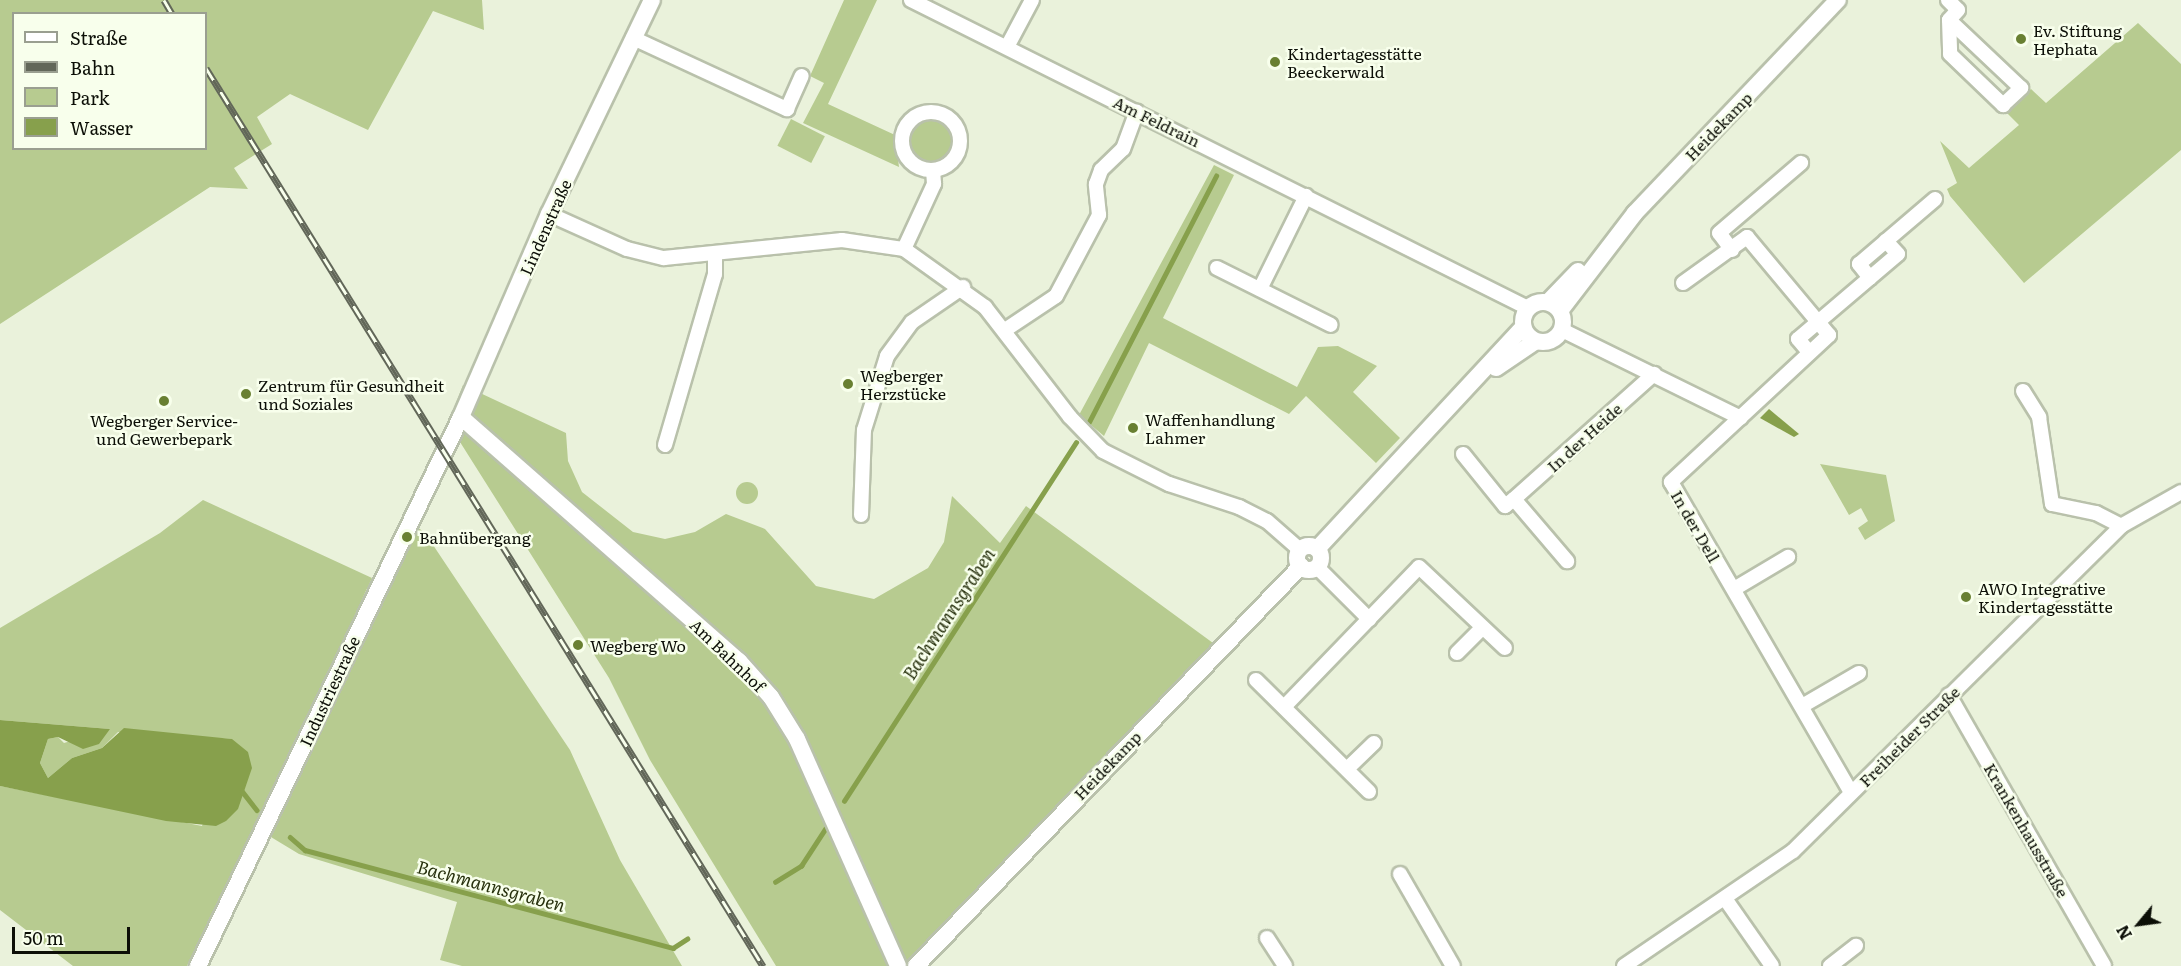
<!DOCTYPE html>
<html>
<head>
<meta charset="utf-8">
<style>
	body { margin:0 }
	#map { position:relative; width:2181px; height:966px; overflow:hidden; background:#eaf2db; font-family:Literata,serif }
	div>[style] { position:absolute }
	.green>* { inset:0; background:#b7cb90; transform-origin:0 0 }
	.round { border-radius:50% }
	.water>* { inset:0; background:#87a04c }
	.stream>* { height:4.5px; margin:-2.25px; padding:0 2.25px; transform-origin:2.25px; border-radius:2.25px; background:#87a04c }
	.roads { filter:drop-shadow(2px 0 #b9c1ab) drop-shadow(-2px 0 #b9c1ab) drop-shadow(0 2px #b9c1ab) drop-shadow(0 -2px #b9c1ab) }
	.minor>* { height:14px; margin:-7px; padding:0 7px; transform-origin:7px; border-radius:7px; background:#fff }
	.minor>.ring { margin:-7px; padding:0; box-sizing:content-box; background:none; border:14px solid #fff; border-radius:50% }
	.tertiary>* { height:16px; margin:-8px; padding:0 8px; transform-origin:8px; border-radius:8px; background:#fff }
	.tertiary>.ring { margin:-8px; padding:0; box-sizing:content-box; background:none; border:16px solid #fff; border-radius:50% }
	.rail>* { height:7px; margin-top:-3.5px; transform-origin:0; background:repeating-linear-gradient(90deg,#f8ffec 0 14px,#626759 0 28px); box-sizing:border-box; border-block:2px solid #626759 }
	.dots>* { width:16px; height:16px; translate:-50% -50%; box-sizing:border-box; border:3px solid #f8ffec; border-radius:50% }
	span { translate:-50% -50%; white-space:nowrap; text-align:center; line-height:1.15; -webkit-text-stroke:5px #f8ffec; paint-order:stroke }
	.poi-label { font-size:16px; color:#0c0f07 }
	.left { translate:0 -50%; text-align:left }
	.street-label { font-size:16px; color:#0c0f07 }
	.water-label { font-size:18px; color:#27310d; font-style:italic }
	.legend { position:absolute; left:12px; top:12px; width:195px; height:138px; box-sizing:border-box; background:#f8ffec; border:2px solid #9a9f90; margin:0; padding:8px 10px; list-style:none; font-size:18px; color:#0c0f07 }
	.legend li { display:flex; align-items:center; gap:12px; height:30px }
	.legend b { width:30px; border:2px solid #9a9f90 }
	.north { position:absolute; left:2109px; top:894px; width:60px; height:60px; -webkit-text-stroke:4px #f8ffec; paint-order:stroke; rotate:241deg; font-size:16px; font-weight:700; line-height:24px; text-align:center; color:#0c0f07 }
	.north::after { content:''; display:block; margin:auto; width:21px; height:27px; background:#0c0f07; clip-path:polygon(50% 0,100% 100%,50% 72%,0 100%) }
	.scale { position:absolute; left:12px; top:927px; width:118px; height:27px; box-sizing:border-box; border:3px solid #0c0f07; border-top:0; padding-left:8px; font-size:18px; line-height:21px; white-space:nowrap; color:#0c0f07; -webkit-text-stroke:4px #f8ffec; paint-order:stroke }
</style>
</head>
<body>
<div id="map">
	<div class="green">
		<div style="clip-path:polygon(evenodd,0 0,482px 0,484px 30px,433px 11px,368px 130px,290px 94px,257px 117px,272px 144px,234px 168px,248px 189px,210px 187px,0 324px,0 0,14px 14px,206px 14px,206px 148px,14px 148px,14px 14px)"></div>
		<div style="clip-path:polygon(844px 0,877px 0,828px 104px,895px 135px,899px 167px,803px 123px,824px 83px,810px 76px)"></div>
		<div style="clip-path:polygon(2138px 23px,2181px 64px,2181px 150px,2024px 283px,1950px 196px,1947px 189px,1957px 183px,1940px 141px,1969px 168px,2019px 125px,2006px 112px,2031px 89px,2046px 103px)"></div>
		<div class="round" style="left:909px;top:118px;width:44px;height:44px"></div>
		<div style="left:791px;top:119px;width:38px;height:30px;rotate:27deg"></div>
		<div style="clip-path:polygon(1214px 165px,1234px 175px,1163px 318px,1297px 387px,1318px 347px,1338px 346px,1377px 366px,1353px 392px,1400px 438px,1376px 463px,1306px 396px,1289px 414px,1149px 343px,1104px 436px,1079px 415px)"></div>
		<div style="clip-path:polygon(463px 385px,566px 433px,568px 461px,582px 492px,633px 532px,665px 539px,695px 532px,726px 514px,765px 529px,816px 586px,874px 599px,928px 568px,944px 542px,952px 496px,1000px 543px,1026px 506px,1213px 643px,1164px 693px,1179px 706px,929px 966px,776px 966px,650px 760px,609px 678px,448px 423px)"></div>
		<div style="clip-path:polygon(1820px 464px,1886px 475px,1895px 521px,1865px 540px,1858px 528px,1868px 521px,1861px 508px,1849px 515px)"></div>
		<div class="round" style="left:736px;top:482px;width:22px;height:22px"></div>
		<div style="clip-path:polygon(203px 500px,372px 578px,338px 651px,355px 660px,416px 526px,425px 533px,570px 750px,620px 860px,682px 966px,462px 966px,440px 960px,457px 902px,299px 854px,256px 828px,187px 966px,73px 966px,0 910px,0 786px,202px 826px,232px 739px,118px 732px,102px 748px,72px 758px,48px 778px,40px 763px,48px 739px,58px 737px,64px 743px,110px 729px,0 720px,0 628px,160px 533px)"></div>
	</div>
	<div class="water">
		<div style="clip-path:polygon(1769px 409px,1799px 434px,1794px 437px,1760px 418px)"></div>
		<div style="clip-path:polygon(0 720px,110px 729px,99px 744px,83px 749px,58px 737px,48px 739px,40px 763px,48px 778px,72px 758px,102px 748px,124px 728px,232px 739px,248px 752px,252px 768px,238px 809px,226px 821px,216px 826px,166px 821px,0 786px)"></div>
	</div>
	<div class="stream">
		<div style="left:1089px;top:422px;width:277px;rotate:-62.7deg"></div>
		<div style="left:242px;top:791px;width:24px;rotate:52deg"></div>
		<div style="left:844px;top:801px;width:427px;rotate:-57.1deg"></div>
		<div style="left:290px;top:837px;width:20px;rotate:41deg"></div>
		<div style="left:305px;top:850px;width:381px;rotate:14.9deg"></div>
		<div style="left:673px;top:948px;width:17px;rotate:-33deg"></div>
		<div style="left:775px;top:882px;width:31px;rotate:-32deg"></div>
		<div style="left:801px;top:866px;width:44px;rotate:-57deg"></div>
	</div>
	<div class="roads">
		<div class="minor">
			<div style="left:911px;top:0;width:690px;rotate:26.53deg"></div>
			<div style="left:1948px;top:0;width:14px;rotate:45deg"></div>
			<div style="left:1958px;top:10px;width:13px;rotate:132deg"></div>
			<div style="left:1949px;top:20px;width:34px;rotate:88deg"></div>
			<div style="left:1950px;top:54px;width:74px;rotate:43.9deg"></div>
			<div style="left:2003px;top:105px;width:25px;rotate:-43deg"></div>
			<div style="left:2021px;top:88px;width:99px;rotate:-136.6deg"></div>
			<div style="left:633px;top:38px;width:170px;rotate:24.8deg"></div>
			<div style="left:787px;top:109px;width:36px;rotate:-66deg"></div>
			<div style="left:1007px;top:47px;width:53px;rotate:-62deg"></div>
			<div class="ring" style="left:902px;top:112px;width:44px;height:44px"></div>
			<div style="left:549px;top:214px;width:85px;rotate:24.2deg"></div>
			<div style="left:627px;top:249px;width:38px;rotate:14deg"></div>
			<div style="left:664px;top:258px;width:179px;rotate:-5.8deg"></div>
			<div style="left:842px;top:240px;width:63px;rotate:8.3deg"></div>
			<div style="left:904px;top:249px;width:100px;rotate:35.6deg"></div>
			<div style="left:985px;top:307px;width:139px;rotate:52.3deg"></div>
			<div style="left:1070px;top:417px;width:47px;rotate:45.9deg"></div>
			<div style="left:1103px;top:451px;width:74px;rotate:26.6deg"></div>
			<div style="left:1169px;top:484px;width:74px;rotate:18.2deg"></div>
			<div style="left:1239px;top:507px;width:31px;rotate:27deg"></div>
			<div style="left:1267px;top:521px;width:44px;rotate:41.3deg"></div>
			<div style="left:904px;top:249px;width:72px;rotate:-65.2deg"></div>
			<div style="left:934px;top:184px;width:14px;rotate:-94deg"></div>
			<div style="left:1732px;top:250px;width:21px;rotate:-127deg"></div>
			<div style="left:1719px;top:233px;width:108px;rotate:-40.5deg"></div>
			<div style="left:1217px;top:268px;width:127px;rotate:26.6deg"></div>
			<div style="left:1870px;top:278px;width:18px;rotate:-128deg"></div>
			<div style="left:1859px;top:264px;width:100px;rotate:-40.5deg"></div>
			<div style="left:1683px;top:283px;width:79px;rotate:-35.7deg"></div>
			<div style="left:1747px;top:237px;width:128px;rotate:50.1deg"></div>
			<div style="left:1829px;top:335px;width:216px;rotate:137.1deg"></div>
			<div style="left:1671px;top:482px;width:359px;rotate:59.9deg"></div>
			<div style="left:1260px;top:289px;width:104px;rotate:-63.7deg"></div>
			<div style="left:1005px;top:330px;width:61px;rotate:-33.7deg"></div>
			<div style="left:1056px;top:296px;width:92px;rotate:-62deg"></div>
			<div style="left:1099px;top:215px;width:31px;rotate:-96deg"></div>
			<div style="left:1096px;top:184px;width:15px;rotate:-70deg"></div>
			<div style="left:1101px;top:170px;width:30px;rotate:-44deg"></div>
			<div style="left:1123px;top:149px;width:40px;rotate:-69.8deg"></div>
			<div style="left:1562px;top:330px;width:199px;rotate:26.2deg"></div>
			<div style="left:1809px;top:352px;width:17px;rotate:-130deg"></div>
			<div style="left:1798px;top:339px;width:131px;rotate:-40.4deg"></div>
			<div style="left:1898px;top:254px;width:18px;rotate:-133deg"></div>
			<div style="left:2023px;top:391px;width:31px;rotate:58deg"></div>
			<div style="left:2039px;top:417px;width:88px;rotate:81.5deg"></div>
			<div style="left:2052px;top:504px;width:45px;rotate:11.6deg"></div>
			<div style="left:2096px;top:513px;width:28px;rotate:27deg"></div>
			<div style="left:665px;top:445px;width:178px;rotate:-73.7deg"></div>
			<div style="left:715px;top:274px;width:19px;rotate:-90deg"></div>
			<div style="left:1463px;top:454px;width:67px;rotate:51.1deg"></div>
			<div style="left:1505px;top:506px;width:11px;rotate:-38deg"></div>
			<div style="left:1514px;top:499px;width:82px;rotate:49.5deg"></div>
			<div style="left:1514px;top:499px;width:188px;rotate:-41.8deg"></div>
			<div style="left:861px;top:515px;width:85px;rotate:-88deg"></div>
			<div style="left:864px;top:430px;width:77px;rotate:-72.7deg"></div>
			<div style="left:887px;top:356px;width:42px;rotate:-53.7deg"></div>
			<div style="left:912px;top:322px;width:62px;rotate:-34.5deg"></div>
			<div style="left:1317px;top:567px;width:74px;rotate:45deg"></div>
			<div style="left:1734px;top:589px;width:63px;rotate:-30.7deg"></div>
			<div style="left:1457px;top:653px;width:35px;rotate:-45deg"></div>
			<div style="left:1256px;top:680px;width:159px;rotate:44.7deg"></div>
			<div style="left:1949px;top:695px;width:312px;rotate:60.2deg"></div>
			<div style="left:1802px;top:706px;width:66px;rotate:-30.1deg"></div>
			<div style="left:1284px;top:707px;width:194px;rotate:-46deg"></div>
			<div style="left:1419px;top:567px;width:118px;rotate:43.3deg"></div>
			<div style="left:1348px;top:768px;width:36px;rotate:-44deg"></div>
			<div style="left:1400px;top:874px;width:106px;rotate:60.1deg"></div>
			<div style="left:1726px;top:900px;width:80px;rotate:55.1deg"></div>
			<div style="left:1267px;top:938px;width:33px;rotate:57deg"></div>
			<div style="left:1624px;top:966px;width:204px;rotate:-34.2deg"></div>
			<div style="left:1793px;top:851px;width:462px;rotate:-44.7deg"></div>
			<div style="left:2121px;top:526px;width:69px;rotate:-29.5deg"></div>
			<div style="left:1830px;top:966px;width:33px;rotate:-38deg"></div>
		</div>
		<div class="tertiary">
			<div class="ring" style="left:1523px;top:302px;width:24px;height:24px"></div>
			<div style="left:1548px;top:302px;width:43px;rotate:-45.9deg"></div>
			<div style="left:1560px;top:311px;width:123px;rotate:-52.6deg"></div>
			<div style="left:1635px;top:213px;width:294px;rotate:-46.4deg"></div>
			<div style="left:1496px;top:368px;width:48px;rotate:-34deg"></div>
			<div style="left:461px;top:417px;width:370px;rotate:41.3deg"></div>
			<div style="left:739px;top:661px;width:48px;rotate:48.4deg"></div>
			<div style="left:771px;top:697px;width:49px;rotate:58.2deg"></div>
			<div style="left:797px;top:739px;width:248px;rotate:66deg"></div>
			<div class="ring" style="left:1297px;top:546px;width:8px;height:8px"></div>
			<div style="left:1317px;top:549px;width:303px;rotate:-47.1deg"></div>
			<div style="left:198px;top:966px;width:609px;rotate:-64.4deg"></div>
			<div style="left:461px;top:417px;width:221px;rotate:-66.6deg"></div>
			<div style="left:549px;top:214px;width:237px;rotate:-64.3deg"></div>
			<div style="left:916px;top:966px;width:555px;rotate:-46.09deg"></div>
		</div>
	</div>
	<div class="rail">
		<div style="left:164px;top:0;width:16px;rotate:60deg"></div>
		<div style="left:206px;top:68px;width:1057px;rotate:58.19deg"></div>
	</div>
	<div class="dots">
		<div style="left:2021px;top:39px;background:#698032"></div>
		<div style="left:1275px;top:62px;background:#698032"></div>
		<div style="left:848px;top:384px;background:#698032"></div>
		<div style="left:246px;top:394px;background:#698032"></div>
		<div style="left:164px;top:401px;background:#698032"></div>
		<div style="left:1133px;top:428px;background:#698032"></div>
		<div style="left:407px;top:537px;background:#698032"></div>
		<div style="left:1966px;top:597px;background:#698032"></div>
		<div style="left:578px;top:645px;background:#698032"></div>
	</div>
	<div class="poi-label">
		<span class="left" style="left:2033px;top:39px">Ev. Stiftung<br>Hephata</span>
		<span class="left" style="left:1287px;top:62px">Kindertagesstätte<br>Beeckerwald</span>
		<span class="left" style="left:860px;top:384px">Wegberger<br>Herzstücke</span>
		<span class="left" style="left:258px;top:394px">Zentrum für Gesundheit<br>und Soziales</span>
		<span class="left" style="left:1145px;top:428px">Waffenhandlung<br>Lahmer</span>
		<span style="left:164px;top:429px">Wegberger Service-<br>und Gewerbepark</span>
		<span class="left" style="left:419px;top:537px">Bahnübergang</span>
		<span class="left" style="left:1978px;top:597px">AWO Integrative<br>Kindertagesstätte</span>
		<span class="left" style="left:590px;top:645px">Wegberg Wo</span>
	</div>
	<div class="street-label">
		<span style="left:1157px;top:121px;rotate:26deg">Am Feldrain</span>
		<span style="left:1718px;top:126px;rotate:-46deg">Heidekamp</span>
		<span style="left:545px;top:227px;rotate:-66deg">Lindenstraße</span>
		<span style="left:1584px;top:437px;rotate:-42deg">In der Heide</span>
		<span style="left:1696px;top:526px;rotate:60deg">In der Dell</span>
		<span style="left:728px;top:655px;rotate:44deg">Am Bahnhof</span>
		<span style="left:329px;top:691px;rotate:-65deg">Industriestraße</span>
		<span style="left:1909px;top:736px;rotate:-45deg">Freiheider Straße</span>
		<span style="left:1107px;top:765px;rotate:-46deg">Heidekamp</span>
		<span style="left:2027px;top:830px;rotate:60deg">Krankenhausstraße</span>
	</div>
	<div class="water-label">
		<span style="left:949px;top:614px;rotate:-57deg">Bachmannsgraben</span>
		<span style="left:491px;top:886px;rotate:15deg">Bachmannsgraben</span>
	</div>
	<ul class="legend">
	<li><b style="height:8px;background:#fff"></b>Straße</li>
	<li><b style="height:8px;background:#626759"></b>Bahn</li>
	<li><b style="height:16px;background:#b7cb90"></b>Park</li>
	<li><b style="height:16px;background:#87a04c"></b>Wasser</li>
	</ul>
	<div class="north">N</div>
	<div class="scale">50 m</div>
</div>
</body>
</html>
